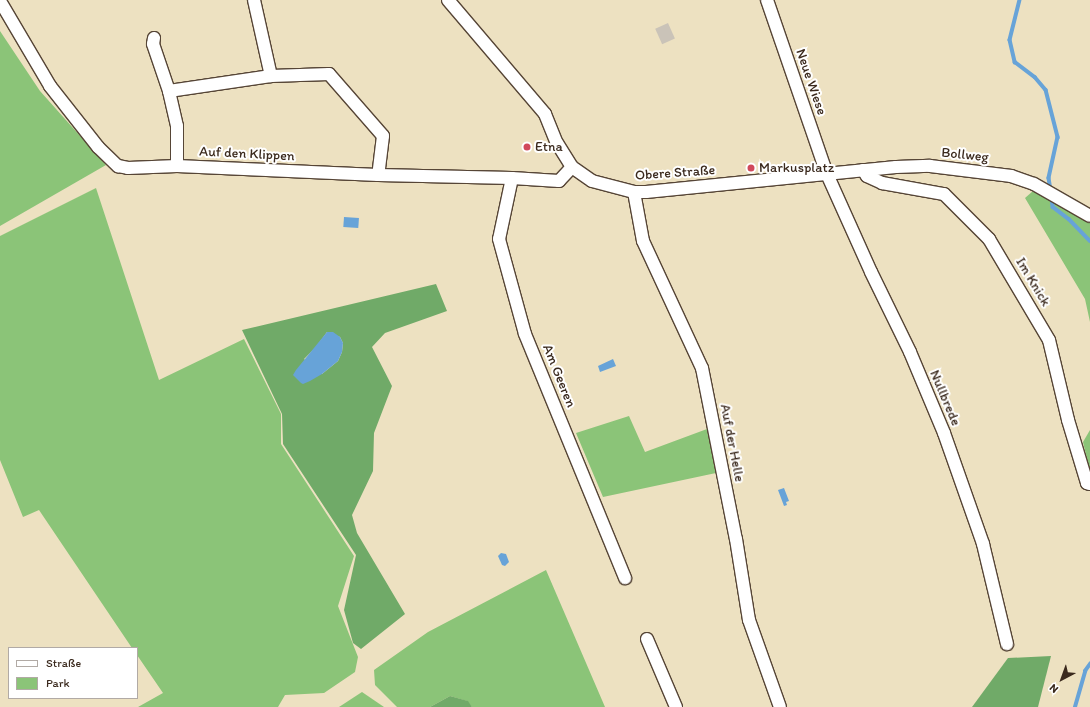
<!DOCTYPE html>
<html>
<head>
<meta charset="utf-8">
<style>
	body { margin:0 }
	#map { position:relative; width:1090px; height:707px; overflow:hidden; background:#ede1c1; font-family:Itim,sans-serif }
	div>[style] { position:absolute }
	.industrial>* { inset:0; background:#cac3b8; transform-origin:0 0 }
	.green>* { inset:0; background:#8bc478 }
	.forest>* { inset:0; background:#70aa68 }
	.water>* { inset:0; background:#67a3d8; transform-origin:0 0 }
	.stream>* { height:3.5px; margin:-1.75px; padding:0 1.75px; transform-origin:1.75px; border-radius:1.75px; background:#67a3d8 }
	.roads { filter:drop-shadow(1px 0 #564536) drop-shadow(-1px 0 #564536) drop-shadow(0 1px #564536) drop-shadow(0 -1px #564536) }
	.street>* { height:12px; margin:-6px; padding:0 6px; transform-origin:6px; border-radius:6px; background:#fff }
	.dots>* { width:11px; height:11px; translate:-50% -50%; box-sizing:border-box; border:2px solid #fff; border-radius:50% }
	span { translate:-50% -50%; white-space:nowrap; text-align:center; line-height:1.15; -webkit-text-stroke:4px #fff; paint-order:stroke }
	.street-label { font-size:14px; color:#3b2a1e }
	.poi-label { font-size:14px; color:#3b2a1e }
	.left { translate:0 -50%; text-align:left }
	.legend { position:absolute; left:8px; top:647px; width:130px; height:52px; box-sizing:border-box; background:#fff; border:1px solid #b1aaa5; margin:0; padding:5px 7px; list-style:none; font-size:12px; color:#3b2a1e }
	.legend li { display:flex; align-items:center; gap:8px; height:20px }
	.legend b { width:20px; border:1px solid #b1aaa5 }
	.north { position:absolute; left:1042px; top:659px; width:40px; height:40px; -webkit-text-stroke:3px #fff; paint-order:stroke; rotate:221deg; font-size:11px; font-weight:700; line-height:16px; text-align:center; color:#3b2a1e }
	.north::after { content:''; display:block; margin:auto; width:14px; height:18px; background:#3b2a1e; clip-path:polygon(50% 0,100% 100%,50% 72%,0 100%) }
</style>
</head>
<body>
<div id="map">
	<div class="industrial">
		<div style="left:668px;top:23px;width:17px;height:14px;rotate:66deg"></div>
	</div>
	<div class="green">
		<div style="clip-path:polygon(0 31px,40px 91px,106px 165px,0 226px)"></div>
		<div style="clip-path:polygon(96px 188px,159px 380px,244px 339px,281px 414px,281px 444px,354px 556px,338px 606px,358px 657px,355px 672px,324px 693px,285px 695px,278px 707px,138px 707px,163px 693px,137px 655px,137px 648px,132px 648px,39px 510px,23px 517px,0 460px,0 236px)"></div>
		<div style="clip-path:polygon(1033px 191px,1090px 223px,1090px 322px,1085px 299px,1025px 198px)"></div>
		<div style="clip-path:polygon(629px 416px,645px 452px,707px 429px,716px 473px,603px 497px,576px 433px)"></div>
		<div style="clip-path:polygon(1090px 430px,1090px 472px,1083px 442px)"></div>
		<div style="clip-path:polygon(546px 570px,605px 707px,472px 707px,467px 701px,450px 696px,430px 707px,397px 707px,375px 685px,374px 670px,428px 632px)"></div>
		<div style="clip-path:polygon(362px 692px,384px 707px,339px 707px)"></div>
	</div>
	<div class="forest">
		<div style="clip-path:polygon(evenodd,436px 284px,447px 311px,385px 333px,372px 347px,392px 386px,374px 433px,373px 471px,352px 515px,357px 533px,405px 614px,361px 649px,353px 643px,344px 610px,356px 555px,283px 444px,282px 414px,242px 330px,436px 284px,327px 332px,340px 337px,343px 343px,342px 352px,338px 361px,322px 374px,304px 359px,316px 347px,327px 332px)"></div>
		<div style="clip-path:polygon(1051px 656px,1038px 707px,972px 707px,1008px 658px)"></div>
		<div style="clip-path:polygon(450px 696px,468px 701px,472px 707px,430px 707px)"></div>
	</div>
	<div class="water">
		<div style="left:344px;top:217px;width:15px;height:10px;rotate:4deg"></div>
		<div style="clip-path:polygon(327px 332px,333px 332px,340px 337px,343px 343px,342px 352px,338px 361px,322px 374px,310px 381px,303px 384px,301px 383px,293px 375px,296px 370px)"></div>
		<div style="clip-path:polygon(613px 359px,616px 366px,600px 372px,598px 366px)"></div>
		<div style="clip-path:polygon(784px 488px,789px 501px,786px 502px,787px 505px,784px 506px,778px 490px)"></div>
		<div style="clip-path:polygon(501px 553px,506px 554px,509px 562px,505px 566px,502px 565px,498px 556px)"></div>
	</div>
	<div class="stream">
		<div style="left:1020px;top:0;width:41px;rotate:104deg"></div>
		<div style="left:1010px;top:40px;width:23px;rotate:77deg"></div>
		<div style="left:1015px;top:62px;width:25px;rotate:37deg"></div>
		<div style="left:1035px;top:77px;width:17px;rotate:50deg"></div>
		<div style="left:1046px;top:90px;width:49px;rotate:75.7deg"></div>
		<div style="left:1058px;top:137px;width:42px;rotate:102.4deg"></div>
		<div style="left:1049px;top:178px;width:12px;rotate:81deg"></div>
		<div style="left:1052px;top:197px;width:10px;rotate:84deg"></div>
		<div style="left:1053px;top:207px;width:20px;rotate:37deg"></div>
		<div style="left:1069px;top:219px;width:30px;rotate:46deg"></div>
		<div style="left:1075px;top:707px;width:37px;rotate:-74deg"></div>
		<div style="left:1085px;top:671px;width:9px;rotate:-54deg"></div>
	</div>
	<div class="roads">
		<div class="street">
			<div style="left:254px;top:0;width:78px;rotate:77.4deg"></div>
			<div style="left:448px;top:0;width:150px;rotate:49.6deg"></div>
			<div style="left:545px;top:114px;width:31px;rotate:68deg"></div>
			<div style="left:557px;top:143px;width:28px;rotate:58deg"></div>
			<div style="left:572px;top:167px;width:24px;rotate:35deg"></div>
			<div style="left:592px;top:181px;width:43px;rotate:14.7deg"></div>
			<div style="left:634px;top:192px;width:12px"></div>
			<div style="left:646px;top:192px;width:251px;rotate:-5.7deg"></div>
			<div style="left:896px;top:167px;width:34px;rotate:-2deg"></div>
			<div style="left:930px;top:166px;width:82px;rotate:7deg"></div>
			<div style="left:1011px;top:176px;width:24px;rotate:19deg"></div>
			<div style="left:1034px;top:184px;width:64px;rotate:29.7deg"></div>
			<div style="left:767px;top:0;width:184px;rotate:71deg"></div>
			<div style="left:827px;top:174px;width:107px;rotate:65.8deg"></div>
			<div style="left:871px;top:272px;width:89px;rotate:64deg"></div>
			<div style="left:910px;top:352px;width:88px;rotate:67.2deg"></div>
			<div style="left:944px;top:433px;width:118px;rotate:70.6deg"></div>
			<div style="left:983px;top:544px;width:103px;rotate:76.5deg"></div>
			<div style="left:0;top:1px;width:99px;rotate:59.5deg"></div>
			<div style="left:50px;top:86px;width:78px;rotate:51.8deg"></div>
			<div style="left:98px;top:147px;width:28px;rotate:44deg"></div>
			<div style="left:118px;top:166px;width:10px;rotate:11deg"></div>
			<div style="left:128px;top:168px;width:49px;rotate:-2.3deg"></div>
			<div style="left:177px;top:166px;width:201px;rotate:2.6deg"></div>
			<div style="left:378px;top:175px;width:134px;rotate:1.3deg"></div>
			<div style="left:512px;top:178px;width:47px;rotate:3.7deg"></div>
			<div style="left:559px;top:181px;width:19px;rotate:-47deg"></div>
			<div style="left:154px;top:38px;width:6px;rotate:99deg"></div>
			<div style="left:153px;top:44px;width:50px;rotate:71.2deg"></div>
			<div style="left:177px;top:166px;width:40px;rotate:-90deg"></div>
			<div style="left:177px;top:126px;width:36px;rotate:-103deg"></div>
			<div style="left:169px;top:91px;width:103px;rotate:-8.4deg"></div>
			<div style="left:271px;top:76px;width:58px;rotate:-2deg"></div>
			<div style="left:329px;top:74px;width:82px;rotate:48.9deg"></div>
			<div style="left:383px;top:136px;width:39px;rotate:97deg"></div>
			<div style="left:863px;top:170px;width:7px;rotate:56deg"></div>
			<div style="left:867px;top:176px;width:17px;rotate:25deg"></div>
			<div style="left:882px;top:183px;width:63px;rotate:10.1deg"></div>
			<div style="left:944px;top:194px;width:64px;rotate:45deg"></div>
			<div style="left:989px;top:239px;width:117px;rotate:59.3deg"></div>
			<div style="left:1049px;top:340px;width:82px;rotate:76.6deg"></div>
			<div style="left:1068px;top:420px;width:66px;rotate:73.2deg"></div>
			<div style="left:1087px;top:483px;width:3px;rotate:18deg"></div>
			<div style="left:512px;top:178px;width:62px;rotate:102deg"></div>
			<div style="left:499px;top:239px;width:98px;rotate:74.7deg"></div>
			<div style="left:525px;top:334px;width:264px;rotate:67.7deg"></div>
			<div style="left:634px;top:192px;width:50px;rotate:79.6deg"></div>
			<div style="left:643px;top:241px;width:140px;rotate:65.1deg"></div>
			<div style="left:702px;top:368px;width:174px;rotate:78.8deg"></div>
			<div style="left:736px;top:539px;width:82px;rotate:80.9deg"></div>
			<div style="left:749px;top:620px;width:92px;rotate:70.4deg"></div>
			<div style="left:647px;top:639px;width:74px;rotate:66.9deg"></div>
		</div>
	</div>
	<div class="dots">
		<div style="left:527px;top:147px;background:#d1495b"></div>
		<div style="left:751px;top:168px;background:#d1495b"></div>
	</div>
	<div class="street-label">
		<span style="left:811px;top:82px;rotate:71deg">Neue Wiese</span>
		<span style="left:247px;top:154px;rotate:3deg">Auf den Klippen</span>
		<span style="left:965px;top:155px;rotate:6deg">Bollweg</span>
		<span style="left:675px;top:173px;rotate:-4deg">Obere Straße</span>
		<span style="left:1033px;top:282px;rotate:59deg">Im Knick</span>
		<span style="left:559px;top:376px;rotate:68deg">Am Geeren</span>
		<span style="left:945px;top:398px;rotate:67deg">Nullbrede</span>
		<span style="left:732px;top:443px;rotate:79deg">Auf der Helle</span>
	</div>
	<div class="poi-label">
		<span class="left" style="left:535px;top:147px">Etna</span>
		<span class="left" style="left:759px;top:168px">Markusplatz</span>
	</div>
	<ul class="legend">
	<li><b style="height:5px;background:#fff"></b>Straße</li>
	<li><b style="height:11px;background:#8bc478"></b>Park</li>
	</ul>
	<div class="north">N</div>
</div>
</body>
</html>
